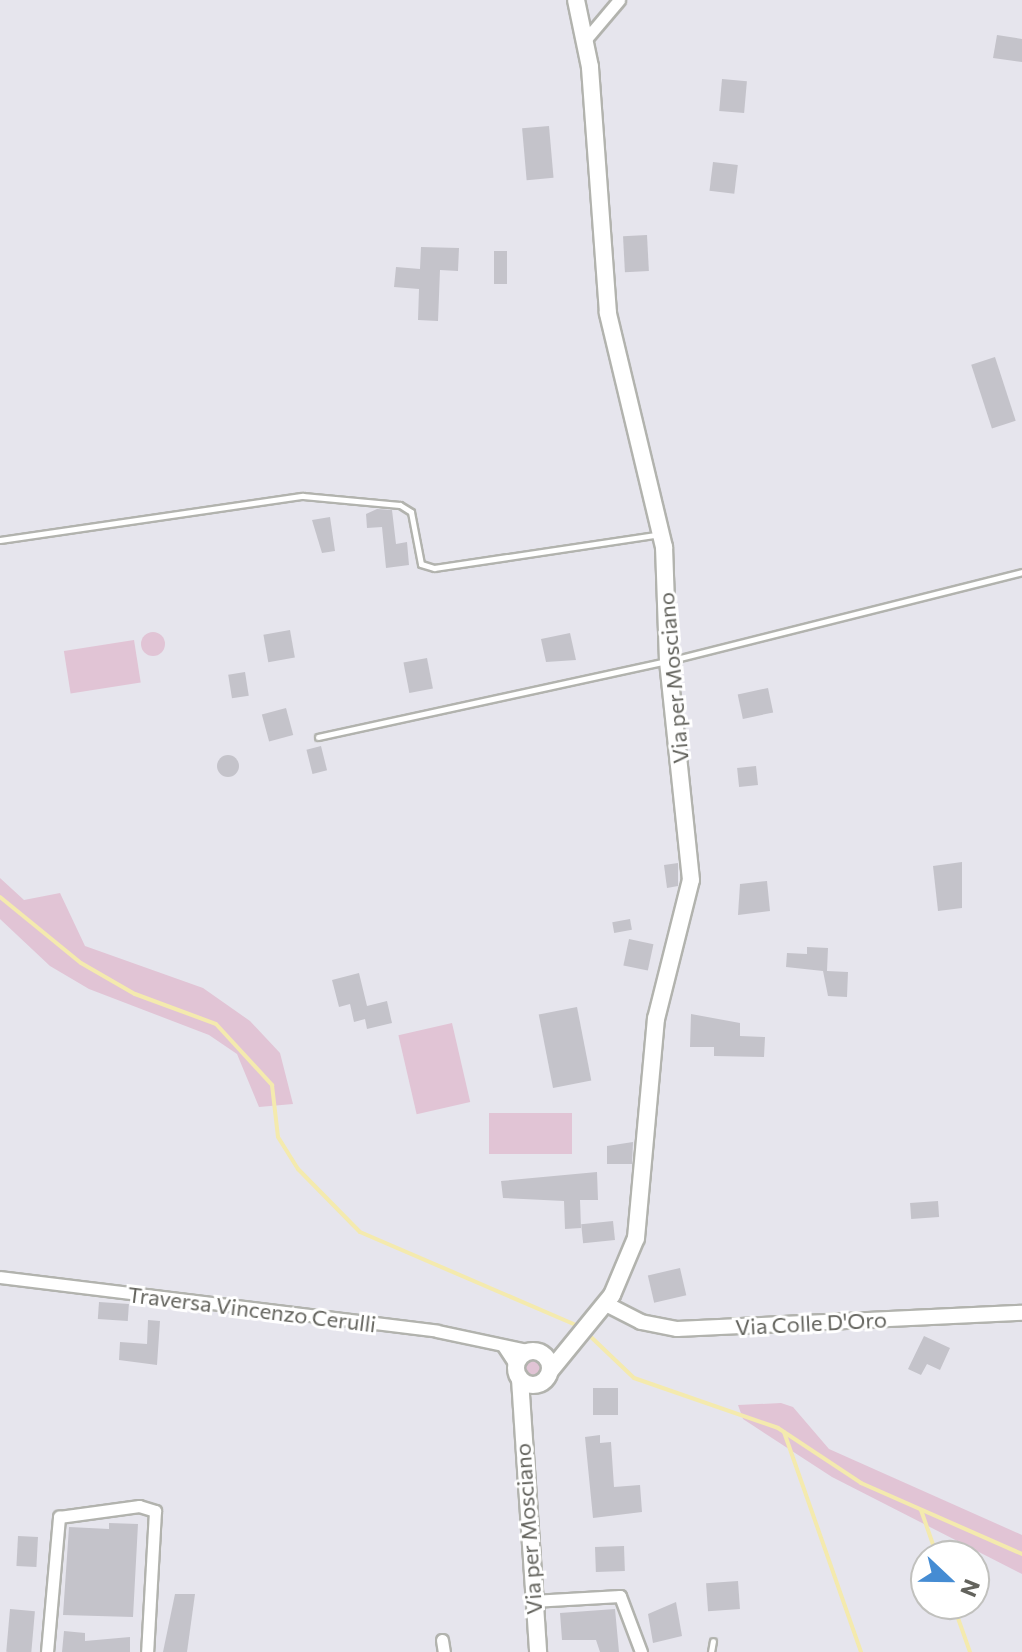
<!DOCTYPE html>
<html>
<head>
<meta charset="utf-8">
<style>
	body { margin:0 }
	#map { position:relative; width:1022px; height:1652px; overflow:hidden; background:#e6e5ed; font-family:Commissioner,sans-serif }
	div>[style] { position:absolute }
	.green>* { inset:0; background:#e1c4d5; transform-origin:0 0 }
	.round { border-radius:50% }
	.stream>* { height:4px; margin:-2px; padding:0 2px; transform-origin:2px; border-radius:2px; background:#f4eaae }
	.building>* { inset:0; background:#c4c3ca; transform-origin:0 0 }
	.roads { filter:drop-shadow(2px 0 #b2b3ae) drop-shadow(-2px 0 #b2b3ae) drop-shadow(0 2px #b2b3ae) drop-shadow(0 -2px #b2b3ae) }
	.service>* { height:5px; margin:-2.5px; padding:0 2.5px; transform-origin:2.5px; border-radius:2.5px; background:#fff }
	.minor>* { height:11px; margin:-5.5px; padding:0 5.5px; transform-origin:5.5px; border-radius:5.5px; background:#fff }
	.tertiary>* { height:14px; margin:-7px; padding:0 7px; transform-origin:7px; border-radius:7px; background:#fff }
	.secondary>* { height:16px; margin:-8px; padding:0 8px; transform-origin:8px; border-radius:8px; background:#fff }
	.secondary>.ring { margin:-8px; padding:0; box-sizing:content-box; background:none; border:16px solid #fff; border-radius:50% }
	span { translate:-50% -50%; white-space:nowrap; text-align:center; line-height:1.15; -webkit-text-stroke:6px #fff; paint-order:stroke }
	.street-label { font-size:22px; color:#63635d }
	.north { position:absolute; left:910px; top:1540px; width:80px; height:80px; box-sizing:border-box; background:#fff; border:2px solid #c1c1be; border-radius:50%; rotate:112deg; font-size:22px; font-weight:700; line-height:32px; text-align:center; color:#63635d }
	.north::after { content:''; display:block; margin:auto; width:28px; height:36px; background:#458cd3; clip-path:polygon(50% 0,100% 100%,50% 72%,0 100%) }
</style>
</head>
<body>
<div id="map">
	<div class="green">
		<div class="round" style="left:141px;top:632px;width:24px;height:24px"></div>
		<div style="left:134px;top:640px;width:43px;height:71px;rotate:81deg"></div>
		<div style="clip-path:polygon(0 878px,24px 900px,60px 893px,85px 946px,203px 988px,250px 1021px,280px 1053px,293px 1104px,259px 1107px,237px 1054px,209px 1035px,89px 989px,50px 966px,0 919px)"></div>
		<div style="left:452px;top:1023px;width:81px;height:55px;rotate:77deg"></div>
		<div style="left:572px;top:1113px;width:41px;height:83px;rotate:90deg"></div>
		<div class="round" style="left:523px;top:1359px;width:20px;height:20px"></div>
		<div style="clip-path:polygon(781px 1403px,793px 1407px,829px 1449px,1022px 1535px,1022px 1574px,832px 1477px,743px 1419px,738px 1405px)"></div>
	</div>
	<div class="stream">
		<div style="left:0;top:897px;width:104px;rotate:39.2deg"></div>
		<div style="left:81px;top:963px;width:62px;rotate:29.9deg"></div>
		<div style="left:135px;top:994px;width:86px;rotate:20.3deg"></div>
		<div style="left:216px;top:1024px;width:83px;rotate:47.4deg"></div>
		<div style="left:272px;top:1085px;width:52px;rotate:83.4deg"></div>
		<div style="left:278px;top:1137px;width:38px;rotate:58deg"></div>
		<div style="left:298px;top:1169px;width:88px;rotate:45.5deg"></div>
		<div style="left:360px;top:1232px;width:237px;rotate:23.3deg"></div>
		<div style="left:591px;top:1337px;width:59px;rotate:43.6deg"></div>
		<div style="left:634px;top:1378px;width:152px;rotate:19.1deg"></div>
		<div style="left:778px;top:1428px;width:100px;rotate:33.5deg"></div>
		<div style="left:861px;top:1483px;width:176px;rotate:23.8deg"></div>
		<div style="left:784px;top:1432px;width:233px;rotate:70.7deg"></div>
		<div style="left:921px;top:1510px;width:49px;rotate:70.8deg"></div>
		<div style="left:953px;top:1604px;width:51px;rotate:70.5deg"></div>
	</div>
	<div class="building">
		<div style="clip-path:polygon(997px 35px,1022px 39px,1022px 62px,993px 58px)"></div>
		<div style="left:722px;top:79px;width:25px;height:32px;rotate:5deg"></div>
		<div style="left:549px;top:126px;width:52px;height:27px;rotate:85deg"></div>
		<div style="left:713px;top:162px;width:25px;height:29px;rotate:7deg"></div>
		<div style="left:647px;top:235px;width:36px;height:24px;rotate:87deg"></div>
		<div style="clip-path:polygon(421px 247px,459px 248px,458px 271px,440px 270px,438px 321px,418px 320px,419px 289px,394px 287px,396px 267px,420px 269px)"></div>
		<div style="left:494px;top:251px;width:13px;height:33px"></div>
		<div style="left:995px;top:357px;width:67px;height:25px;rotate:72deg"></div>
		<div style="clip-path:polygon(377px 509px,392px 510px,396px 544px,407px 542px,409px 565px,386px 568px,382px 527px,367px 528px,366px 514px)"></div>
		<div style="clip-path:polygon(330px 517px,335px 551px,322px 553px,312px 520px)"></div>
		<div style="left:290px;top:630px;width:28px;height:27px;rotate:80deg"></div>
		<div style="clip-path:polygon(570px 633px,576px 660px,546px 662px,541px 639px)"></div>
		<div style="left:427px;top:658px;width:31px;height:24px;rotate:79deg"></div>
		<div style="left:245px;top:672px;width:24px;height:17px;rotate:81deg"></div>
		<div style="left:768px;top:688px;width:25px;height:31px;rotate:78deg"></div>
		<div style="left:286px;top:708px;width:28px;height:25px;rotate:75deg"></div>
		<div style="left:321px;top:746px;width:25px;height:15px;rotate:76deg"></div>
		<div class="round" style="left:217px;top:755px;width:22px;height:22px"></div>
		<div style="left:756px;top:766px;width:19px;height:19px;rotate:84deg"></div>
		<div style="clip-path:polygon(962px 862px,962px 908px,938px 911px,933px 866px)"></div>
		<div style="clip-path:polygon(678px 863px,678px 886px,667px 888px,664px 865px)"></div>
		<div style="clip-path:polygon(767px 881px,770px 911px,738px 915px,740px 884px)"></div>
		<div style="left:630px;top:919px;width:11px;height:18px;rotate:80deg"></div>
		<div style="left:629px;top:939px;width:25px;height:27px;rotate:12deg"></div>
		<div style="clip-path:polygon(807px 947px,828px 948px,827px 971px,848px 972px,847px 997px,828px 996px,823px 971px,786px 967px,787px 953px,807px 954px)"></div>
		<div style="clip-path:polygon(359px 973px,367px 1006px,387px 1001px,392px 1023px,367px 1029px,365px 1019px,354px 1022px,350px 1004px,339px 1007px,332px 980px)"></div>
		<div style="left:577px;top:1007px;width:75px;height:39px;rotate:79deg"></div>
		<div style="clip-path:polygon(691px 1014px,740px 1023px,740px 1036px,765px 1037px,764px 1057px,714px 1056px,714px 1047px,690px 1047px)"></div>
		<div style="clip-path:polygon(633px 1142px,632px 1164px,607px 1164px,607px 1146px)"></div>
		<div style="clip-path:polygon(597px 1172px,598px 1200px,580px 1200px,581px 1228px,565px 1229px,564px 1201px,503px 1198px,501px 1181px)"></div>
		<div style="left:938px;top:1201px;width:16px;height:28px;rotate:86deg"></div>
		<div style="left:613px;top:1221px;width:19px;height:32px;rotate:84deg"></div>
		<div style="left:680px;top:1268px;width:28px;height:33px;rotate:77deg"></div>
		<div style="left:99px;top:1302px;width:30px;height:17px;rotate:4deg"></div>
		<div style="clip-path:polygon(148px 1320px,160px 1321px,157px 1365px,119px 1360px,120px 1342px,147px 1344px)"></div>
		<div style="clip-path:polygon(924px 1336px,950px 1348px,940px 1370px,927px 1364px,921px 1375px,908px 1369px)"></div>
		<div style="left:593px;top:1388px;width:25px;height:27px"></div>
		<div style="clip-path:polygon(600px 1435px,600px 1443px,611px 1442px,614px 1487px,640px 1485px,642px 1512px,593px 1518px,585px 1437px)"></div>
		<div style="clip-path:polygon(109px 1523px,138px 1524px,133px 1617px,63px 1615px,69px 1527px,109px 1529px)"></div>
		<div style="left:18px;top:1536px;width:20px;height:30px;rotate:3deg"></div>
		<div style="left:624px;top:1546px;width:25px;height:29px;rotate:88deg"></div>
		<div style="left:738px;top:1581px;width:28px;height:32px;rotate:86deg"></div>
		<div style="clip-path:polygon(175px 1594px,195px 1594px,187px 1652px,163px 1652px)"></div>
		<div style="clip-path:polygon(676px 1602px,682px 1636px,653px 1643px,648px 1614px)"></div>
		<div style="left:10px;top:1609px;width:25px;height:43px;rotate:5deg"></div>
		<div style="clip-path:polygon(615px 1609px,619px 1652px,600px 1652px,596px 1640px,562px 1640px,560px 1613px)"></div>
		<div style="clip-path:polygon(64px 1631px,85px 1633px,85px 1641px,130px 1637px,130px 1652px,62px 1652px)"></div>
	</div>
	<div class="roads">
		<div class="service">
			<div style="left:0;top:540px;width:306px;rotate:-8.3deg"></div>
			<div style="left:303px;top:496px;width:97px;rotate:5.3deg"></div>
			<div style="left:400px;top:505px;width:13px;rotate:32deg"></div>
			<div style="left:411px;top:512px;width:53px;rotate:79.1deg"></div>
			<div style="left:421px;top:564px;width:14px;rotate:17deg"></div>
			<div style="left:434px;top:568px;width:224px;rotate:-8.5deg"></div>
			<div style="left:318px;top:737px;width:358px;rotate:-12.3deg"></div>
			<div style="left:668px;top:661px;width:365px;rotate:-14.1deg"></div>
			<div style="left:711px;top:1652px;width:11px;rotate:-80deg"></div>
		</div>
		<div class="minor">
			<div style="left:586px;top:39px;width:51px;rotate:-49.8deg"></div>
			<div style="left:0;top:1277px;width:440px;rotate:7deg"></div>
			<div style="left:437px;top:1331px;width:96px;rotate:12deg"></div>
			<div style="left:503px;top:1346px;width:24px;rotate:57deg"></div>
			<div style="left:532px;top:1601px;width:88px;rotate:-3.3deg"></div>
			<div style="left:620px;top:1596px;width:60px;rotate:69.4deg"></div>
			<div style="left:442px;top:1640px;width:12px;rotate:81deg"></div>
			<div style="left:47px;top:1652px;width:136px;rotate:-84.9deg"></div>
			<div style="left:59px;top:1517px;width:81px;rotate:-7.8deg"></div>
			<div style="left:139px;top:1506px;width:17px;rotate:17deg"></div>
			<div style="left:155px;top:1511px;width:141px;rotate:93.2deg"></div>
		</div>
		<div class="tertiary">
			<div style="left:606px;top:1304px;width:39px;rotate:27deg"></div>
			<div style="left:641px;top:1322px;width:37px;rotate:11deg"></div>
			<div style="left:677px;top:1329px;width:345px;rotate:-2.7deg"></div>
		</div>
		<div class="secondary">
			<div class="ring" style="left:516px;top:1351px;width:18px;height:18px"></div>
			<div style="left:550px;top:1371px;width:98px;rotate:-50.8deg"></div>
			<div style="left:612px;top:1295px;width:62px;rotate:-67.2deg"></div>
			<div style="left:636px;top:1238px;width:220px;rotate:-84.8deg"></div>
			<div style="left:656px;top:1019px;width:143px;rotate:-75.9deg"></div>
			<div style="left:691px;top:880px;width:220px;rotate:-96deg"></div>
			<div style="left:668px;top:661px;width:114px;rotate:-92deg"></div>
			<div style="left:664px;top:547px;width:241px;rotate:-103.5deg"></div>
			<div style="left:608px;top:313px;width:247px;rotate:-94.2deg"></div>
			<div style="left:590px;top:67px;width:68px;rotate:-101.8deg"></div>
			<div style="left:520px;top:1379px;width:274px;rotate:86.2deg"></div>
		</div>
	</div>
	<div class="street-label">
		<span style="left:673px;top:678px;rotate:-95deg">Via per Mosciano</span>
		<span style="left:252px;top:1309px;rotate:7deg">Traversa Vincenzo Cerulli</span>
		<span style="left:811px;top:1323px;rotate:-3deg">Via Colle D'Oro</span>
		<span style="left:528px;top:1529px;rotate:-94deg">Via per Mosciano</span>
	</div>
	<div class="north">N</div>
</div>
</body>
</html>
